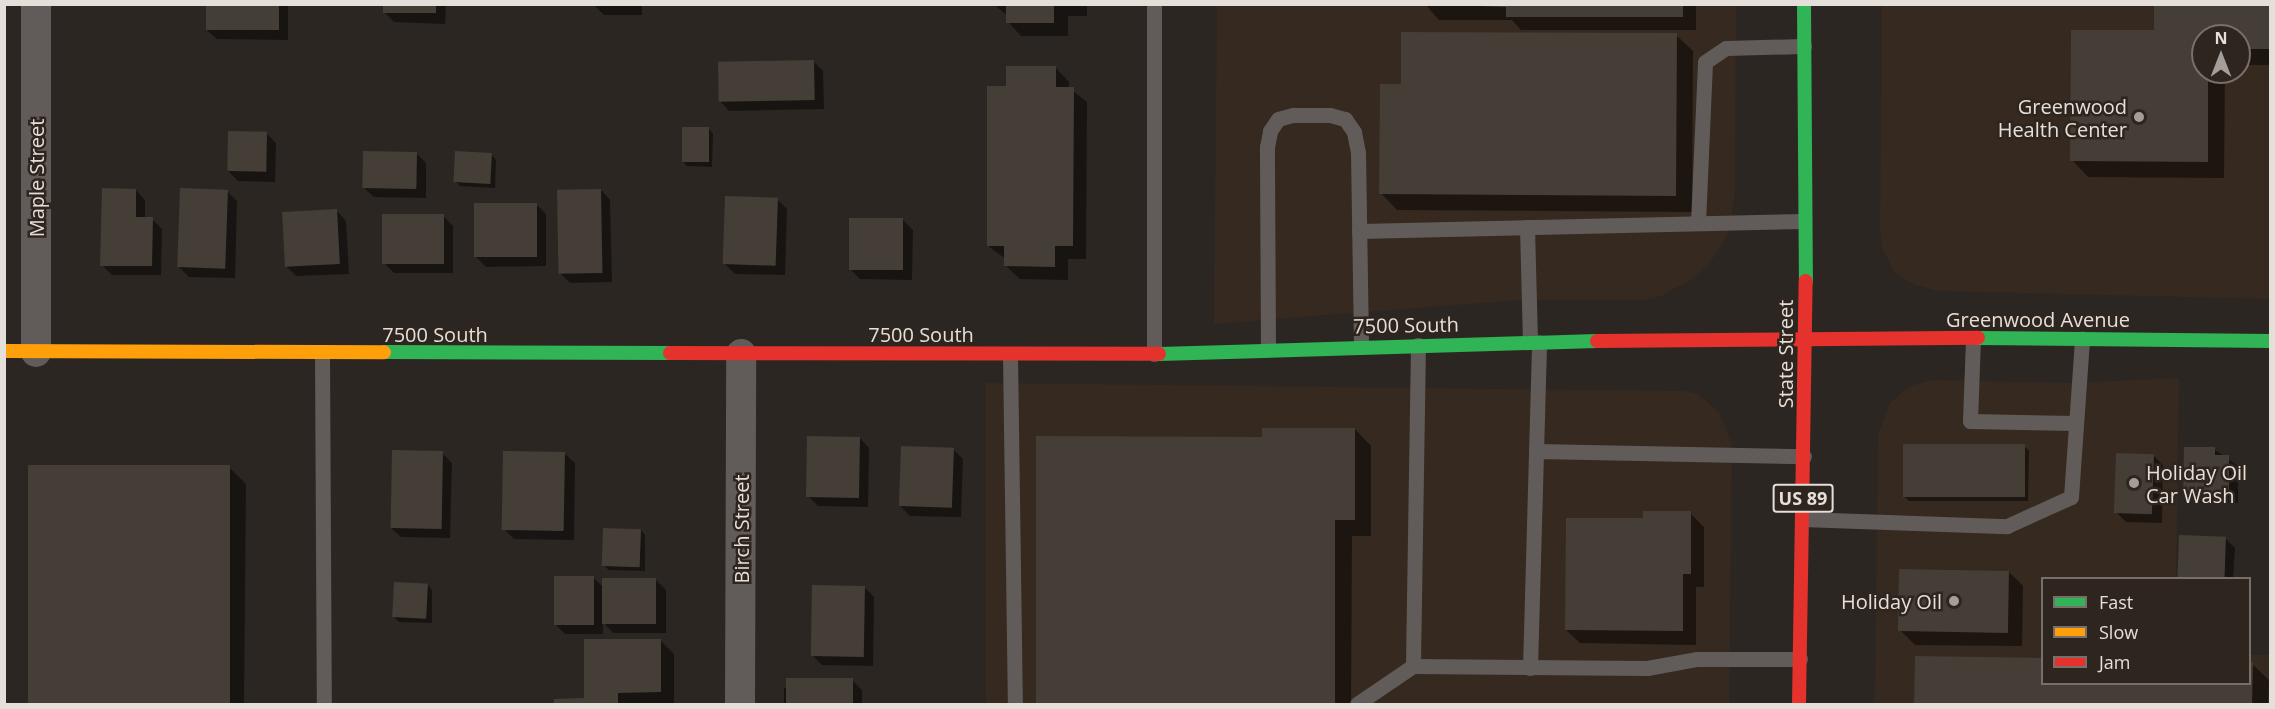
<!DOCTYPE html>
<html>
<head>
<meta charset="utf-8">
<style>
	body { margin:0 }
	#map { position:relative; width:2275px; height:709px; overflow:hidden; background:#2c2622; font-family:"Open Sans",sans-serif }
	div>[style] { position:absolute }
	.built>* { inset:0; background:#36291f }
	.shadow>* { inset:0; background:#0007 }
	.building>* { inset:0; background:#443e36; transform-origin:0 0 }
	.lane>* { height:15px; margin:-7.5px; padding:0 7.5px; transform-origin:7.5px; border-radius:7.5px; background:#615c59 }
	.street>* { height:30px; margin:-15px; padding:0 15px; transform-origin:15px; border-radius:15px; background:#615c59 }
	.fast>* { height:14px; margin:-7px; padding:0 7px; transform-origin:7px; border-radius:7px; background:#30b455 }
	.slow>* { height:14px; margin:-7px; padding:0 7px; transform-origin:7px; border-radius:7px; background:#ff9f0a }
	.jam>* { height:14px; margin:-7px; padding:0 7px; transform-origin:7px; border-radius:7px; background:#e5322d }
	.dots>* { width:16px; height:16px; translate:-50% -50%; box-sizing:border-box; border:3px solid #2f251f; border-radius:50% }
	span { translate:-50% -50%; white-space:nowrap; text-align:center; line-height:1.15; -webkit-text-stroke:5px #2f251f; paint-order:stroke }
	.shield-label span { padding:2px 4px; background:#2f251f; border:2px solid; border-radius:4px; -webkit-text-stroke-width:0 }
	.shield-label { font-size:18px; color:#e5dfda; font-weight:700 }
	.poi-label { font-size:20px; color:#e5dfda }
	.right { translate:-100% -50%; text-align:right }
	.left { translate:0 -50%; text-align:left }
	.street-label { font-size:20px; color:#e5dfda }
	.frame { position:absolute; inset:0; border:6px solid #e5dfda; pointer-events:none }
	.legend { position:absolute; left:2041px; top:577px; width:210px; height:108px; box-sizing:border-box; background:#2f251f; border:2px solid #786f6a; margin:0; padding:8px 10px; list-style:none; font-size:18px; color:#e5dfda }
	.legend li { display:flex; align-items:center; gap:12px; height:30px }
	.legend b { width:30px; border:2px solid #786f6a }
	.north { position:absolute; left:2191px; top:24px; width:60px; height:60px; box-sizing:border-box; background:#2f251f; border:2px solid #786f6a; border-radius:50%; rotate:0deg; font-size:16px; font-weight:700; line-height:24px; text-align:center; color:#e5dfda }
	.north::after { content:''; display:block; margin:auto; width:21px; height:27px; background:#a49e9a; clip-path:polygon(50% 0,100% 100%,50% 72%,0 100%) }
</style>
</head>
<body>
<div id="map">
	<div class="built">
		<div style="clip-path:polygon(1217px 5px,1736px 5px,1735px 193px,1728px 234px,1709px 264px,1692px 279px,1661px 296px,1644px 300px,1518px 300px,1214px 324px)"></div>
		<div style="clip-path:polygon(evenodd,1882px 5px,2270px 5px,2270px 299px,1938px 291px,1913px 284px,1895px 273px,1883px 250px,1880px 231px,1882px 5px,2203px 36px,2239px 36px,2239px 72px,2203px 72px,2203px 36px)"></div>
		<div style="clip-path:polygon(2179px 378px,2176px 578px,2042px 578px,2042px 684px,2250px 684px,2250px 655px,2270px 655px,2270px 704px,1875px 704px,1878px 435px,1890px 403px,1910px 386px,1933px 380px,2070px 383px)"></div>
		<div style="clip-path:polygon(986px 383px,1685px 391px,1698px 394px,1719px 412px,1732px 444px,1729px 704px,986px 704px)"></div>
	</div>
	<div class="shadow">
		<div style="clip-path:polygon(208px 4px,288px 4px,288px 40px,217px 39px,207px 30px)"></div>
		<div style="clip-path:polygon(385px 4px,446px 4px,445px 24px,394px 22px,385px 13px)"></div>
		<div style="clip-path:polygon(642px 4px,642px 15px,604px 15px,594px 5px)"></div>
		<div style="clip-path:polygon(993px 4px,1087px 4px,1087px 16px,1068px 16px,1068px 36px,1021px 36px,1008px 22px,1008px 16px)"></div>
		<div style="clip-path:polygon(1425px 4px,1696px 4px,1696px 30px,1521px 30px,1512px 20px,1439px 20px)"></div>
		<div style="clip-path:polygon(2155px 4px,2270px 4px,2270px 65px,2239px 65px,2239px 36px,2203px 36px,2203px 72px,2225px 72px,2224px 178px,2088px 177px,2072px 160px,2155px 32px)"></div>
		<div style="clip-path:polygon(1676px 35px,1693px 51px,1692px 212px,1397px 210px,1381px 193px,1402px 86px)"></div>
		<div style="clip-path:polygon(813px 61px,823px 71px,824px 109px,729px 111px,720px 101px)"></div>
		<div style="clip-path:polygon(1056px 68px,1069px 82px,1069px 88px,1087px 102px,1086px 259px,1068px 259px,1068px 280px,1020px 279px,1006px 266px,1006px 259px,988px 246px,1007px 87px)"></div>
		<div style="clip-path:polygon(709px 129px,713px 134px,712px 167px,687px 166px,682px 161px)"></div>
		<div style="clip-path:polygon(267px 134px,276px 143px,275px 182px,238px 181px,228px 171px)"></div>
		<div style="clip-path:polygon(417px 154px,426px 163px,426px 198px,374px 197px,364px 188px)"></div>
		<div style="clip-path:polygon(492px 155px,496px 160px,495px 188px,460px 186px,456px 182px)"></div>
		<div style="clip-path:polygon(136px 190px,145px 200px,145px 219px,152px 219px,162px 229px,161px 275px,112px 275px,102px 265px)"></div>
		<div style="clip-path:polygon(601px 190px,610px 200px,612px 282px,570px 283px,560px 273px)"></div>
		<div style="clip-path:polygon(228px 192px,237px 201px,235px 278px,189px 277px,179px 267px)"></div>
		<div style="clip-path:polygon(777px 199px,787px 209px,785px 275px,735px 274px,725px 264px)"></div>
		<div style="clip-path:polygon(536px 204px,546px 214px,546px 266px,486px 267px,476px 257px)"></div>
		<div style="clip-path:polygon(337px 211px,346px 221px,349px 274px,296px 276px,286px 266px)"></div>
		<div style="clip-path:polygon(443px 216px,453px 226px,453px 273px,394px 273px,384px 263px)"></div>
		<div style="clip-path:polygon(903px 220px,913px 230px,912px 280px,860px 279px,850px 269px)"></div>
		<div style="clip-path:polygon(1355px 429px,1371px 446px,1371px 536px,1352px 536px,1351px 704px,1037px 704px,1038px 438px,1264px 438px)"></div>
		<div style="clip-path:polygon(860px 438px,869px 448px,868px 507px,818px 506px,808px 496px)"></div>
		<div style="clip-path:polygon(2024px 446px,2029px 451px,2028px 501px,1909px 501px,1904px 496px)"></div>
		<div style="clip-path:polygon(953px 449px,963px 459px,961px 517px,910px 516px,900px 506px)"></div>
		<div style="clip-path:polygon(2214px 449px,2238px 466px,2238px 503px,2195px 503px,2185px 493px)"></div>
		<div style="clip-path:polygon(442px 453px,452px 463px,450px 538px,401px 537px,391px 528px)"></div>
		<div style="clip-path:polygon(565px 454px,575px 463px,574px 540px,514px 539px,504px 529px)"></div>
		<div style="clip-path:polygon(2153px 455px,2163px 465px,2162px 523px,2126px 522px,2116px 512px)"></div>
		<div style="clip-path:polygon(30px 466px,229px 467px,246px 484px,244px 704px,28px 704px)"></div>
		<div style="clip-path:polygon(1690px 513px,1704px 527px,1704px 587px,1696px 587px,1696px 645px,1580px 643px,1566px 630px)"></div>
		<div style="clip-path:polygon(641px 530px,645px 535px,645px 571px,609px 570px,604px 566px)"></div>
		<div style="clip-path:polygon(2180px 536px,2225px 538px,2235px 548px,2233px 578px,2180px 578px)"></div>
		<div style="clip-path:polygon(2009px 572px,2023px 586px,2022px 646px,1915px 645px,1901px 631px)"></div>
		<div style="clip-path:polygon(593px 577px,604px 588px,656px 580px,666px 590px,666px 633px,613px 633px,603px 622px,603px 634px,565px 634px,555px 624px)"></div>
		<div style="clip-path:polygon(428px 585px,432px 590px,432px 623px,399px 622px,394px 617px)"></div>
		<div style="clip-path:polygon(865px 588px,874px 597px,873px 666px,822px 665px,812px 655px)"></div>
		<div style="clip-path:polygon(660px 640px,674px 654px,674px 704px,555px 704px,555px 700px,586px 700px)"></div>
		<div style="clip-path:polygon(1916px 658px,2042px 660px,2042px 684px,2250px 684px,2252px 664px,2269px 680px,2268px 704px,1915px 704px)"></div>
		<div style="clip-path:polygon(852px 680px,862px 690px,862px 704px,784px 704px,784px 688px)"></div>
	</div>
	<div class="building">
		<div style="left:206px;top:4px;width:73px;height:26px"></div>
		<div style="left:383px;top:4px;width:53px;height:9px"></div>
		<div style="left:1006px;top:4px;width:48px;height:19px"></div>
		<div style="clip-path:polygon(1424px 4px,1683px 4px,1683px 17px,1506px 17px,1506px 7px)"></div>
		<div style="clip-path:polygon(2154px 4px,2270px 4px,2270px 49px,2239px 49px,2239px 36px,2203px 36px,2203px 72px,2208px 72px,2208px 162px,2070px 161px,2071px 30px,2154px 30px)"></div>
		<div style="clip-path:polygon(1401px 32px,1677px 33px,1676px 196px,1379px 194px,1380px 84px,1401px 84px)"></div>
		<div style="left:814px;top:60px;width:40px;height:96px;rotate:89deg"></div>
		<div style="clip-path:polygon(1006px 66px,1056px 66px,1056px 87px,1074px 87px,1073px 246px,1055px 246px,1055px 267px,1004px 266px,1004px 246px,987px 246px,987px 86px,1006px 86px)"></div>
		<div style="left:682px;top:127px;width:27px;height:35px"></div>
		<div style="left:228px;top:131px;width:39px;height:40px;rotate:1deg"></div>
		<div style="left:363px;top:151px;width:54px;height:37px;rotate:1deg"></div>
		<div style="left:455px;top:151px;width:37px;height:31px;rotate:3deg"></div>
		<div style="clip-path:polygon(102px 188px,136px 189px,136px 217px,153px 217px,152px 266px,100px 266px)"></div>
		<div style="left:180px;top:188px;width:48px;height:79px;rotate:2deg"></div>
		<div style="left:601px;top:189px;width:84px;height:44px;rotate:89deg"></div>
		<div style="left:725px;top:196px;width:53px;height:68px;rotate:2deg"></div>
		<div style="left:537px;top:203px;width:54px;height:63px;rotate:90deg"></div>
		<div style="left:337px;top:209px;width:55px;height:55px;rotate:87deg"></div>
		<div style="left:382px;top:214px;width:62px;height:50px"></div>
		<div style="left:849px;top:218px;width:54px;height:52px"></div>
		<div style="clip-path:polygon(1262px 428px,1355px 428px,1355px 520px,1335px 520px,1335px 704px,1036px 704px,1036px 436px,1262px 437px)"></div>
		<div style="left:807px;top:436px;width:53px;height:61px;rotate:1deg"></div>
		<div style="left:1903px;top:444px;width:122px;height:53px"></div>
		<div style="left:901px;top:446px;width:53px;height:60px;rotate:2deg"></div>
		<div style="clip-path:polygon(2184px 447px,2215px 447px,2215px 455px,2229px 455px,2229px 494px,2183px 494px)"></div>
		<div style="left:392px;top:450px;width:51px;height:78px;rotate:1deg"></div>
		<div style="left:503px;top:451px;width:62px;height:79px;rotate:1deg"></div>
		<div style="left:2116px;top:453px;width:38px;height:60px;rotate:2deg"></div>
		<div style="left:28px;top:465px;width:202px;height:239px"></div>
		<div style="clip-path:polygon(1643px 511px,1691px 511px,1691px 574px,1683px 574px,1683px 631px,1565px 630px,1566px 518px,1643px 518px)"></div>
		<div style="left:603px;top:528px;width:38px;height:38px;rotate:2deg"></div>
		<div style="left:2179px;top:535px;width:47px;height:43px;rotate:2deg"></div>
		<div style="left:1899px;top:569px;width:110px;height:62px;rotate:1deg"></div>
		<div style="left:554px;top:576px;width:40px;height:49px"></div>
		<div style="left:602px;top:578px;width:54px;height:46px"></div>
		<div style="left:394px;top:582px;width:34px;height:35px;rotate:3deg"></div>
		<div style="left:812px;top:585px;width:53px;height:71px;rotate:1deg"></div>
		<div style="clip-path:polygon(584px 639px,661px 639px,661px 692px,618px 693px,618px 704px,554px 704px,554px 699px,584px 698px)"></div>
		<div style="clip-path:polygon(1915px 656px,2042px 658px,2042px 684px,2250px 684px,2250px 662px,2253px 662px,2252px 704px,1914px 704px)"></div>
		<div style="left:853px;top:678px;width:26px;height:67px;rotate:90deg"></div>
	</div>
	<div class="lane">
		<div style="left:1698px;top:223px;width:161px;rotate:-87.5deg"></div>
		<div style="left:1705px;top:62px;width:25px;rotate:-34deg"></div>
		<div style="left:1726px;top:48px;width:78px;rotate:-1.5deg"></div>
		<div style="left:1527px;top:227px;width:115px;rotate:88.5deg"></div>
		<div style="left:1359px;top:231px;width:445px;rotate:-1.3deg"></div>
		<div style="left:1973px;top:339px;width:82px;rotate:92.1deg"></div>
		<div style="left:1970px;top:421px;width:106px;rotate:1.1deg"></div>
		<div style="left:1418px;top:345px;width:321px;rotate:90.9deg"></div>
		<div style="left:1413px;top:666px;width:234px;rotate:0.5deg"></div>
		<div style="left:1647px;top:668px;width:51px;rotate:-10.2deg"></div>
		<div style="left:1697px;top:659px;width:103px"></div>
		<div style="left:1268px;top:348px;width:201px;rotate:-90.3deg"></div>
		<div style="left:1267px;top:147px;width:16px;rotate:-79deg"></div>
		<div style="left:1270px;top:131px;width:14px;rotate:-56deg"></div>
		<div style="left:1278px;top:119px;width:16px;rotate:-15deg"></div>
		<div style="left:1293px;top:115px;width:37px"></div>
		<div style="left:1330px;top:115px;width:16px;rotate:15deg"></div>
		<div style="left:1345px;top:119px;width:16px;rotate:55deg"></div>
		<div style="left:1354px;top:132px;width:21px;rotate:79deg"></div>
		<div style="left:1358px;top:153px;width:193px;rotate:89.1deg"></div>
		<div style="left:322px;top:354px;width:350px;rotate:89.7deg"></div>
		<div style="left:1010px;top:354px;width:350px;rotate:89.2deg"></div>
		<div style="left:1154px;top:354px;width:350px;rotate:-90deg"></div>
		<div style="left:1536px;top:451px;width:268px;rotate:1.1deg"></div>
		<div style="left:1802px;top:519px;width:205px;rotate:2deg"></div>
		<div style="left:2007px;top:526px;width:70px;rotate:-24.4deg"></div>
		<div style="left:2071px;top:497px;width:159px;rotate:-86deg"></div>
		<div style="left:1530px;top:668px;width:326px;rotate:-88.4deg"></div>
		<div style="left:1357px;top:704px;width:68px;rotate:-34.2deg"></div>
	</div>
	<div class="street">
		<div style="left:36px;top:352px;width:348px;rotate:-90deg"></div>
		<div style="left:740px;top:704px;width:350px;rotate:-89.8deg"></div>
	</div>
	<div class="fast">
		<div style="left:1804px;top:4px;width:277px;rotate:89.6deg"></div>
		<div style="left:1978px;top:338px;width:292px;rotate:0.6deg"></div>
		<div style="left:384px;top:352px;width:286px;rotate:0.2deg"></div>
		<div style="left:1159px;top:354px;width:438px;rotate:-1.7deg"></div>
	</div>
	<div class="slow">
		<div style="left:4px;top:351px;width:380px;rotate:0.2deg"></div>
	</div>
	<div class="jam">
		<div style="left:1597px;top:341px;width:381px;rotate:-0.5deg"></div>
		<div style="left:670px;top:353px;width:489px;rotate:0.1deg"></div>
		<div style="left:1799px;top:704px;width:423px;rotate:-89.1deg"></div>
	</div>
	<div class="dots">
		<div style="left:2139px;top:117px;background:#a49e9a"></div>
		<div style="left:2134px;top:483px;background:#a49e9a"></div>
		<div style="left:1954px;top:601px;background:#a49e9a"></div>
	</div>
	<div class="shield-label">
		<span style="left:1803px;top:498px">US 89</span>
	</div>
	<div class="poi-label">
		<span class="right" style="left:2127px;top:118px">Greenwood<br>Health Center</span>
		<span class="left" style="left:2146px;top:484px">Holiday Oil<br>Car Wash</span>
		<span class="right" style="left:1942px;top:601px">Holiday Oil</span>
	</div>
	<div class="street-label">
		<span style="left:36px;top:178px;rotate:-90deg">Maple Street</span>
		<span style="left:2038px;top:319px">Greenwood Avenue</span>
		<span style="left:1406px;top:325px;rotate:-1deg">7500 South</span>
		<span style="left:435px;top:334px">7500 South</span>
		<span style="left:921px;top:334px">7500 South</span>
		<span style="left:1785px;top:354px;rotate:-90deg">State Street</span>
		<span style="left:741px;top:529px;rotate:-90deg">Birch Street</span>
	</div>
	<div class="frame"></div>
	<ul class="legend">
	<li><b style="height:8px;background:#30b455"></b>Fast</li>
	<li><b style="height:8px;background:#ff9f0a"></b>Slow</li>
	<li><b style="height:8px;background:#e5322d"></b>Jam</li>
	</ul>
	<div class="north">N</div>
</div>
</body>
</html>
